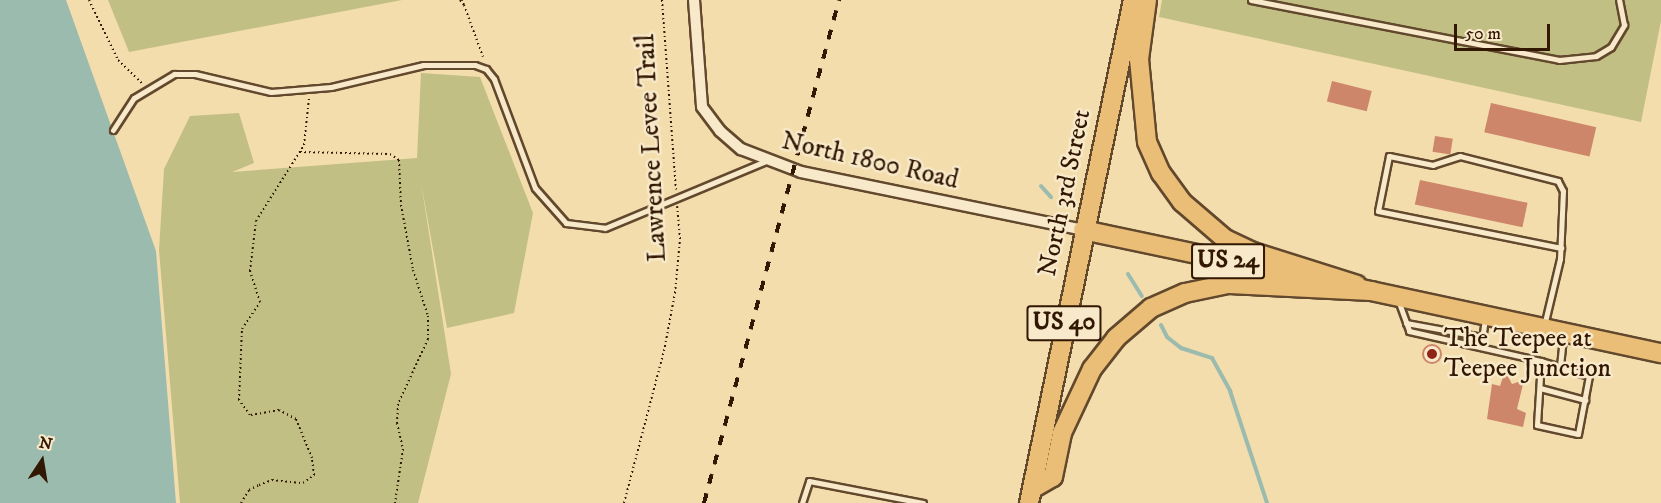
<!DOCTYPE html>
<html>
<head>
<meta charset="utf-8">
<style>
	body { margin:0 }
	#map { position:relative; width:1661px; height:503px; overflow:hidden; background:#f3ddac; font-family:"IM FELL DW Pica",serif }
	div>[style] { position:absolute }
	.green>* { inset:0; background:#c2bf85 }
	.water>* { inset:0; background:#9cbbaf }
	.stream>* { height:4px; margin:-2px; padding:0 2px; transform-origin:2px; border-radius:2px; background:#9cbbaf }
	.building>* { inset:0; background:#cd866a; transform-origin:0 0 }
	.round { border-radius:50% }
	.path>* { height:2px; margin-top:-1px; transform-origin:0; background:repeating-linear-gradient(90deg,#321703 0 1.5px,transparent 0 4.5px) }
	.roads { filter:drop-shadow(2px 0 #62482d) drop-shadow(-2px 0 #62482d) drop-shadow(0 2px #62482d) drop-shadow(0 -2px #62482d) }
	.service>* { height:5px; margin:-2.5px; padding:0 2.5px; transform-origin:2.5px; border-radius:2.5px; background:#f7e9c9 }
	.minor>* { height:10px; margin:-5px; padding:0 5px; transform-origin:5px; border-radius:5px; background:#f7e9c9 }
	.primary>* { height:18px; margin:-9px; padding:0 9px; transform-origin:9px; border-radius:9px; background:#eabe76 }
	.trunk>* { height:18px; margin:-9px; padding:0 9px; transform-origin:9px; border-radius:9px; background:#eabe76 }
	.rail>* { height:4px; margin-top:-2px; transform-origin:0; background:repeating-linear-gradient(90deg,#321703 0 10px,transparent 0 20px) }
	.dots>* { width:16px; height:16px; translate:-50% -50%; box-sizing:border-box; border:3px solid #f7e9c9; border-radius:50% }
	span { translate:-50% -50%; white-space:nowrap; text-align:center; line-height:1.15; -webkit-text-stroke:5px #f7e9c9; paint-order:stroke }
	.shield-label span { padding:2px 4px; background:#f7e9c9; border:2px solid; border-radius:4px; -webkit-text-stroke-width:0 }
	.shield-label { font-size:24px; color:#321703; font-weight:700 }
	.street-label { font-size:26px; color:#321703 }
	.poi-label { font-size:26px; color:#321703 }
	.left { translate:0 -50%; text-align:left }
	.north { position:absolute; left:12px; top:431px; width:60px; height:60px; -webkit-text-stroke:4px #f7e9c9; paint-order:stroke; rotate:12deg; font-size:16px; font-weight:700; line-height:24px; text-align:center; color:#321703 }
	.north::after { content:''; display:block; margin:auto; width:21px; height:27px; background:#321703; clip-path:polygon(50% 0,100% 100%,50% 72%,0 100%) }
	.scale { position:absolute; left:1454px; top:24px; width:96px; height:27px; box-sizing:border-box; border:3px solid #321703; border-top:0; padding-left:8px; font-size:18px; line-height:21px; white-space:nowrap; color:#321703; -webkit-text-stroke:4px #f7e9c9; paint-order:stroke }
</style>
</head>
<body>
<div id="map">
	<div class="green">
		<div style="clip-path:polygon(108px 0,402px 0,129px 52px)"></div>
		<div style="clip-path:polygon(1162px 0,1661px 0,1661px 21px,1641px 122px,1159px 17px)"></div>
		<div style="clip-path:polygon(421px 73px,480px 77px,533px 213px,514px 313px,447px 328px,421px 182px,451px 374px,418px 503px,180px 503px,159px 250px,164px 169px,190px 116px,239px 113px,254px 163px,232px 172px,417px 158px)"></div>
	</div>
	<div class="water">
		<div style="clip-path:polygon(0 0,66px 0,156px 251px,176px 503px,0 503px)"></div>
	</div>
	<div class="stream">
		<div style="left:1041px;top:186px;width:15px;rotate:48deg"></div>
		<div style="left:1128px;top:274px;width:26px;rotate:58deg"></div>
		<div style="left:1161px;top:325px;width:13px;rotate:63deg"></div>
		<div style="left:1167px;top:337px;width:18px;rotate:38deg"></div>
		<div style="left:1181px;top:348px;width:33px;rotate:18deg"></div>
		<div style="left:1212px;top:358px;width:38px;rotate:61deg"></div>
		<div style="left:1230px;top:391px;width:118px;rotate:71.7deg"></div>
	</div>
	<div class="building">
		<div style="left:1332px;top:81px;width:41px;height:21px;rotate:14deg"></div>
		<div style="left:1491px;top:103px;width:108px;height:30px;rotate:13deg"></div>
		<div style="left:1435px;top:136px;width:18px;height:16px;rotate:9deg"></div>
		<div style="left:1420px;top:180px;width:110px;height:25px;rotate:12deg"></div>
		<div class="round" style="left:1422px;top:344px;width:20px;height:20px"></div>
		<div style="clip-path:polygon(1505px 371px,1512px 384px,1524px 380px,1517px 409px,1526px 413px,1523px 427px,1487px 419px,1492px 384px,1500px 386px)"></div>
	</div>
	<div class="path">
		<div style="left:89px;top:0;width:67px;rotate:64.2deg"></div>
		<div style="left:118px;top:60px;width:33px;rotate:44deg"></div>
		<div style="left:460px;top:0;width:6px;rotate:51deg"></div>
		<div style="left:464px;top:5px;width:5px;rotate:-112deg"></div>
		<div style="left:662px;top:0;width:190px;rotate:85.8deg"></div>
		<div style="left:464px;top:5px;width:55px;rotate:69.9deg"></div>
		<div style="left:300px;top:152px;width:90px;rotate:1.3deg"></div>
		<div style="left:390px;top:154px;width:11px;rotate:34deg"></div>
		<div style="left:399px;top:160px;width:45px;rotate:87.5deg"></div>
		<div style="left:401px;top:205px;width:66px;rotate:79.5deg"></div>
		<div style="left:413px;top:270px;width:48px;rotate:71.9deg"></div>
		<div style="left:428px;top:316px;width:23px;rotate:90deg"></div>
		<div style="left:428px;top:339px;width:72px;rotate:114.8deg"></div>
		<div style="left:398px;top:404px;width:19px;rotate:93deg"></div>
		<div style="left:397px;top:423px;width:27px;rotate:77deg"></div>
		<div style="left:403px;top:449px;width:55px;rotate:98.4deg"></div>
		<div style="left:241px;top:503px;width:15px;rotate:-58deg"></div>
		<div style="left:249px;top:490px;width:11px;rotate:-27deg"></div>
		<div style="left:259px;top:485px;width:14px;rotate:-21deg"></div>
		<div style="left:272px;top:480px;width:31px;rotate:6deg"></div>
		<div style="left:303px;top:483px;width:14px;rotate:-36deg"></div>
		<div style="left:314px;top:475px;width:17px;rotate:-97deg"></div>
		<div style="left:312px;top:458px;width:42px;rotate:-112.3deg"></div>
		<div style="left:296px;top:419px;width:19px;rotate:-152deg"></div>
		<div style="left:279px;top:410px;width:29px;rotate:170deg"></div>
		<div style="left:250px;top:415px;width:19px;rotate:-126deg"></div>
		<div style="left:239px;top:400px;width:71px;rotate:-87.6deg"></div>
		<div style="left:242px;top:329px;width:32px;rotate:-56deg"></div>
		<div style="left:260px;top:302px;width:33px;rotate:-108deg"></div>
		<div style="left:250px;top:271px;width:50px;rotate:-83.2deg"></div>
		<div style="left:256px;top:221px;width:90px;rotate:-57.7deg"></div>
		<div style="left:304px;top:145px;width:47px;rotate:-83.9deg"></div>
		<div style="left:624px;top:503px;width:157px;rotate:-75.3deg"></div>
		<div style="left:664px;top:351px;width:59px;rotate:-79.3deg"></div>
		<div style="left:675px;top:293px;width:54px;rotate:-84.7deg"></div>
		<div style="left:680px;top:239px;width:33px;rotate:-95deg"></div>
	</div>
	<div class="roads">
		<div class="service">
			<div style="left:1251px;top:0;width:314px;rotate:11deg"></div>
			<div style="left:1559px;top:60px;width:37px;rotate:-6deg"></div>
			<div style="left:1596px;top:56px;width:17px;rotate:-31deg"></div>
			<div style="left:1611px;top:47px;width:26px;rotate:-59deg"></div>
			<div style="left:1624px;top:25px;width:25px;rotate:-101deg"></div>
			<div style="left:113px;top:130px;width:38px;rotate:-57deg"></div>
			<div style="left:134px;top:98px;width:47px;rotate:-31deg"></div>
			<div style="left:174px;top:74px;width:21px"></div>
			<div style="left:195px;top:74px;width:78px;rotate:13.3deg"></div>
			<div style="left:271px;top:92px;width:60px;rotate:-4.8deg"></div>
			<div style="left:331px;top:87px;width:95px;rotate:-13.4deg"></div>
			<div style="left:423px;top:65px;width:52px"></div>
			<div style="left:475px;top:65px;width:12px;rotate:20deg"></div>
			<div style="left:486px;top:69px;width:13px;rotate:51deg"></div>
			<div style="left:494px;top:79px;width:116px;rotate:69.4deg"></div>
			<div style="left:535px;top:188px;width:47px;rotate:48.5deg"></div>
			<div style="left:566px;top:223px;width:39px;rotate:7deg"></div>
			<div style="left:605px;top:228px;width:174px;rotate:-22.6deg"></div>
			<div style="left:1398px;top:300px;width:33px;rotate:70deg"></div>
			<div style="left:1409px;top:331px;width:135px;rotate:12.8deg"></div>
			<div style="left:1541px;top:361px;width:64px;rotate:93.6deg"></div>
			<div style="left:1537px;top:425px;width:42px;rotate:12.4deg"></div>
			<div style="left:1578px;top:434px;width:59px;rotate:-79.3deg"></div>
			<div style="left:1589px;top:376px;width:50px;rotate:-162.6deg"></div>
			<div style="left:1406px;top:323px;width:77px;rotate:10.4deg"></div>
			<div style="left:1544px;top:326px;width:69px;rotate:-76.6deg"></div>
			<div style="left:1560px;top:259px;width:68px;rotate:-87.5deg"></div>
			<div style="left:1563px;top:191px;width:11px;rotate:-117deg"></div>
			<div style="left:1558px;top:181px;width:101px;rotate:-165.7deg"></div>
			<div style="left:1460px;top:156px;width:28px;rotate:162deg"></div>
			<div style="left:1433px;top:165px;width:45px;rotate:-168.4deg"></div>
			<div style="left:1389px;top:156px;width:56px;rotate:101.3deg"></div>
			<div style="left:1378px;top:211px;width:187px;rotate:11.4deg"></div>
			<div style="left:1481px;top:347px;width:27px;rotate:-82deg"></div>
			<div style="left:1560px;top:366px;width:30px;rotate:-84deg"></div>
			<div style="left:1540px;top:388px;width:47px;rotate:14.9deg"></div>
			<div style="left:802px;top:503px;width:23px;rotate:-72deg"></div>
			<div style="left:809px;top:481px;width:116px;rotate:10.9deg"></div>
		</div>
		<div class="minor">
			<div style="left:694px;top:0;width:107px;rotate:85.7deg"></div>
			<div style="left:702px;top:107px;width:30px;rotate:53deg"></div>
			<div style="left:720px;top:131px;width:28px;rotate:41deg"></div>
			<div style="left:741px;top:149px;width:64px;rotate:21deg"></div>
			<div style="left:801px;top:172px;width:288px;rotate:11.6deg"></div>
		</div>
		<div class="primary">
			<div style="left:1083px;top:230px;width:238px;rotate:11.9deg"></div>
			<div style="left:1357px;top:288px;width:311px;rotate:12.1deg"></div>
		</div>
		<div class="trunk">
			<div style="left:1147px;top:0;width:60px;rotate:97.7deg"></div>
			<div style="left:1139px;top:59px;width:83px;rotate:84.5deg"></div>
			<div style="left:1147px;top:142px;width:34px;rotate:66deg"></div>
			<div style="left:1161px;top:173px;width:36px;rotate:54deg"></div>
			<div style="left:1182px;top:202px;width:57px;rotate:40.7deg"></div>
			<div style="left:1225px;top:239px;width:31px;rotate:25deg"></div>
			<div style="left:1253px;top:252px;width:109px;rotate:17.6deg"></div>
			<div style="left:1032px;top:489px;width:24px;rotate:-30deg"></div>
			<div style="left:1053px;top:477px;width:45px;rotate:-78.4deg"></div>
			<div style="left:1062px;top:433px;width:71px;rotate:-64.9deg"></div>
			<div style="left:1092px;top:369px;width:39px;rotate:-52deg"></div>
			<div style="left:1116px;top:338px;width:46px;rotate:-40.6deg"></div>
			<div style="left:1151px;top:308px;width:37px;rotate:-24deg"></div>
			<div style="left:1185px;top:293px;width:44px;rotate:-11.8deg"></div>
			<div style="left:1228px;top:284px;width:144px;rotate:2.8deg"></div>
			<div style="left:1029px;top:503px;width:514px;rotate:-78.32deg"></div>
		</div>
	</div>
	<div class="rail">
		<div style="left:704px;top:503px;width:521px;rotate:-74.98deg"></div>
	</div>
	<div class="dots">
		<div style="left:1432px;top:354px;background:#8f2418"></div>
	</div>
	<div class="shield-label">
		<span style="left:1228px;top:261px">US 24</span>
		<span style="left:1064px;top:323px">US 40</span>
	</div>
	<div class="street-label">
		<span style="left:652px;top:148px;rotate:-93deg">Lawrence Levee Trail</span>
		<span style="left:870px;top:161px;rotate:13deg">North 1800 Road</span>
		<span style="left:1065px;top:193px;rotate:-78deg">North 3rd Street</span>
	</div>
	<div class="poi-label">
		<span class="left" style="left:1444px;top:354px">The Teepee at<br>Teepee Junction</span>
	</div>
	<div class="north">N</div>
	<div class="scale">50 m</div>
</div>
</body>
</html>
